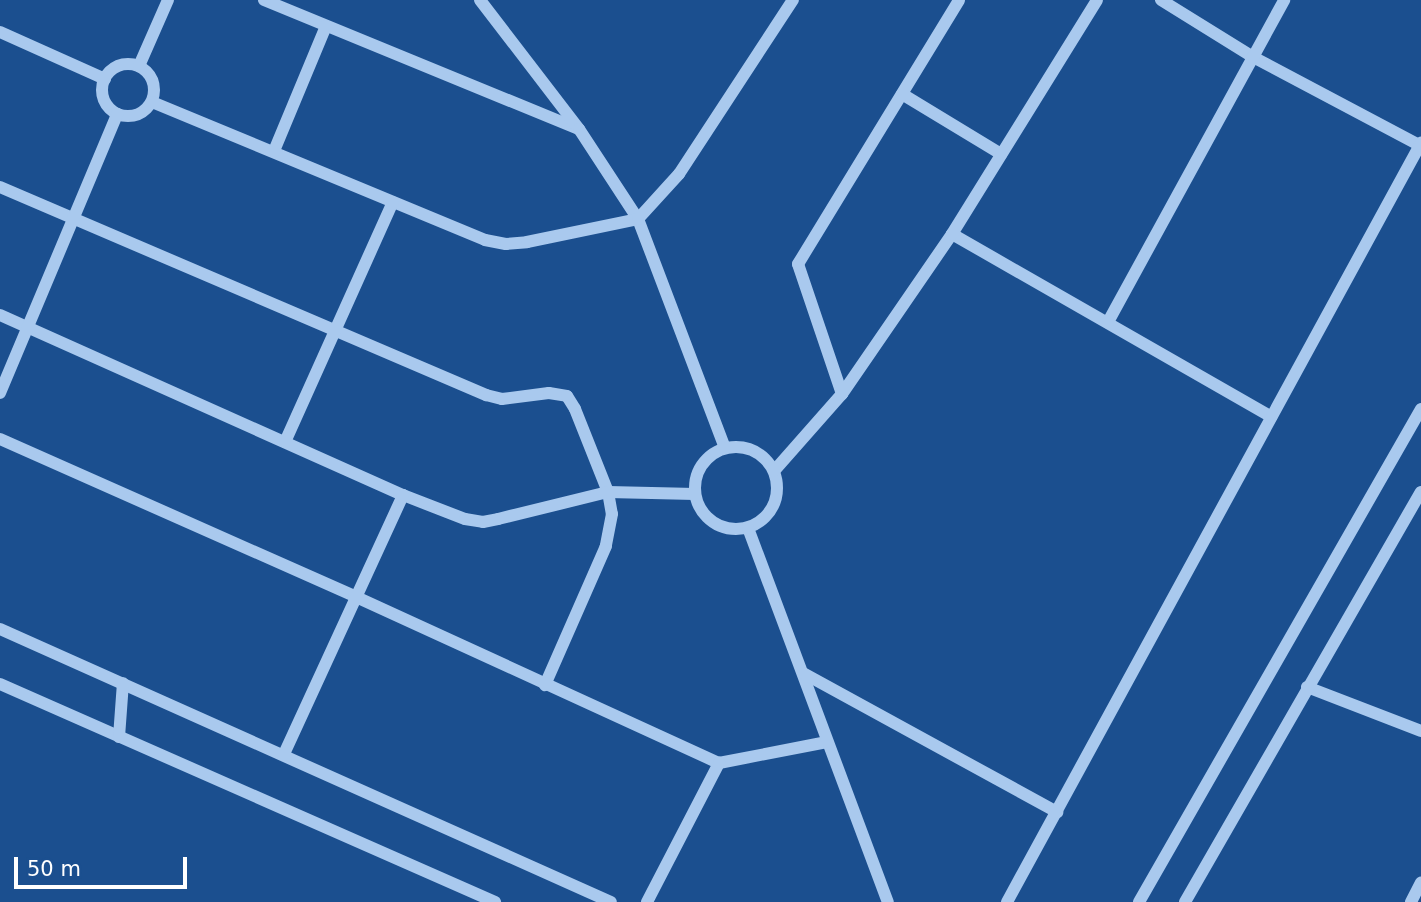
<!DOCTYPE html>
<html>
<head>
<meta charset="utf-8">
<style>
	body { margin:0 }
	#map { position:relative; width:1421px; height:902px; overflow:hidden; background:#1b4f8f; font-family:"DejaVu Sans",sans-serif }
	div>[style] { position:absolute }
	.minor>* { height:12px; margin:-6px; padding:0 6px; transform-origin:6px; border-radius:6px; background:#a9c9ee }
	.minor>.ring { margin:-6px; padding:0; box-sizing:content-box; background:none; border:12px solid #a9c9ee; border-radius:50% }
	span { translate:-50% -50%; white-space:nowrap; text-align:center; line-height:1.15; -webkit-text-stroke:7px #1b4f8f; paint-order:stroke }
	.scale { position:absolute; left:14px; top:857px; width:173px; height:32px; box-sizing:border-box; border:4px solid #fff; border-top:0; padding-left:9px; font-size:21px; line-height:24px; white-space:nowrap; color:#fff; -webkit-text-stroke:5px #1b4f8f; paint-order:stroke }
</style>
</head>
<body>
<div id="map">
	<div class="minor">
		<div style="left:264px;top:0;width:340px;rotate:22.3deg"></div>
		<div style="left:480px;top:0;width:163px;rotate:52.5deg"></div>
		<div style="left:579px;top:129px;width:108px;rotate:56.8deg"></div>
		<div style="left:638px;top:219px;width:245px;rotate:69.2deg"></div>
		<div style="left:1161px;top:0;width:108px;rotate:31.8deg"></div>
		<div style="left:1253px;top:57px;width:190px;rotate:27.9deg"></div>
		<div style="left:0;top:32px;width:115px;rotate:24.1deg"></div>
		<div class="ring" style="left:102px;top:64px;width:40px;height:40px"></div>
		<div style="left:139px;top:66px;width:72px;rotate:-66.3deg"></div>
		<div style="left:902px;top:94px;width:116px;rotate:31.2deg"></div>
		<div style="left:152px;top:102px;width:360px;rotate:22.5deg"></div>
		<div style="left:485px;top:240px;width:21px;rotate:11deg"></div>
		<div style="left:506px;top:244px;width:21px;rotate:-5deg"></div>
		<div style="left:527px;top:242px;width:113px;rotate:-11.7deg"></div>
		<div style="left:638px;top:219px;width:61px;rotate:-47.7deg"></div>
		<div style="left:679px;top:174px;width:208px;rotate:-56.8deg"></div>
		<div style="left:274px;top:151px;width:135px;rotate:-67.4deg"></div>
		<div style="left:0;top:187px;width:529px;rotate:23.17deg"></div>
		<div style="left:486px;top:395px;width:16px;rotate:14deg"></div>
		<div style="left:502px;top:399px;width:47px;rotate:-7.3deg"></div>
		<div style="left:549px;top:393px;width:18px;rotate:9deg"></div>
		<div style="left:567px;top:396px;width:15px;rotate:58deg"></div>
		<div style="left:575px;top:409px;width:89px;rotate:68.3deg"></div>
		<div style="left:608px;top:492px;width:22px;rotate:80deg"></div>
		<div style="left:612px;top:514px;width:33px;rotate:101deg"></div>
		<div style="left:606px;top:546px;width:152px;rotate:113.7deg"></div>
		<div style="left:952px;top:234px;width:368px;rotate:29.8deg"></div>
		<div style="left:0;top:315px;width:441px;rotate:24.1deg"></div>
		<div style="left:403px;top:495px;width:66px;rotate:21.2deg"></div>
		<div style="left:465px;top:519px;width:18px;rotate:9deg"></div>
		<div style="left:483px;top:522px;width:15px;rotate:-11deg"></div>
		<div style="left:498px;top:519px;width:113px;rotate:-13.8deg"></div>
		<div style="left:608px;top:492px;width:87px;rotate:1.3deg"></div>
		<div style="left:1108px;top:322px;width:367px;rotate:-61.3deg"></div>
		<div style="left:0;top:393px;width:303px;rotate:-67.2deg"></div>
		<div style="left:842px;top:394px;width:137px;rotate:-108.7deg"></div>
		<div style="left:798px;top:264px;width:309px;rotate:-58.6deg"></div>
		<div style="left:0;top:439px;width:387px;rotate:23.9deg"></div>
		<div style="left:354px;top:596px;width:401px;rotate:24.6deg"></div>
		<div style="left:719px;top:763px;width:110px;rotate:-11deg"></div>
		<div style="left:285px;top:442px;width:263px;rotate:-65.8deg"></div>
		<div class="ring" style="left:695px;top:447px;width:70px;height:70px"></div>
		<div style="left:774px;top:471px;width:103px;rotate:-48.6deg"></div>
		<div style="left:842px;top:394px;width:194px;rotate:-55.5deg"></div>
		<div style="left:952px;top:234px;width:275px;rotate:-58.2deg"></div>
		<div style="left:748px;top:528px;width:399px;rotate:69.5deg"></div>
		<div style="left:0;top:629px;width:669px;rotate:24.08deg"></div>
		<div style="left:803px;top:673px;width:290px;rotate:28.7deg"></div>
		<div style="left:0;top:684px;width:541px;rotate:23.77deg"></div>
		<div style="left:1307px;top:687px;width:122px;rotate:21.1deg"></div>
		<div style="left:119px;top:737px;width:54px;rotate:-85.8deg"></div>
		<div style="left:284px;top:754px;width:285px;rotate:-65.3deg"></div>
		<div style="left:647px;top:902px;width:157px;rotate:-62.6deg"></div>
		<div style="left:1007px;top:902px;width:865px;rotate:-61.39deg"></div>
		<div style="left:1139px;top:902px;width:568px;rotate:-60.23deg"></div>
		<div style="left:1185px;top:902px;width:473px;rotate:-60.1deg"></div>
		<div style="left:1411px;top:902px;width:22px;rotate:-63deg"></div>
	</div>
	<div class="scale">50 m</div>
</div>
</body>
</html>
